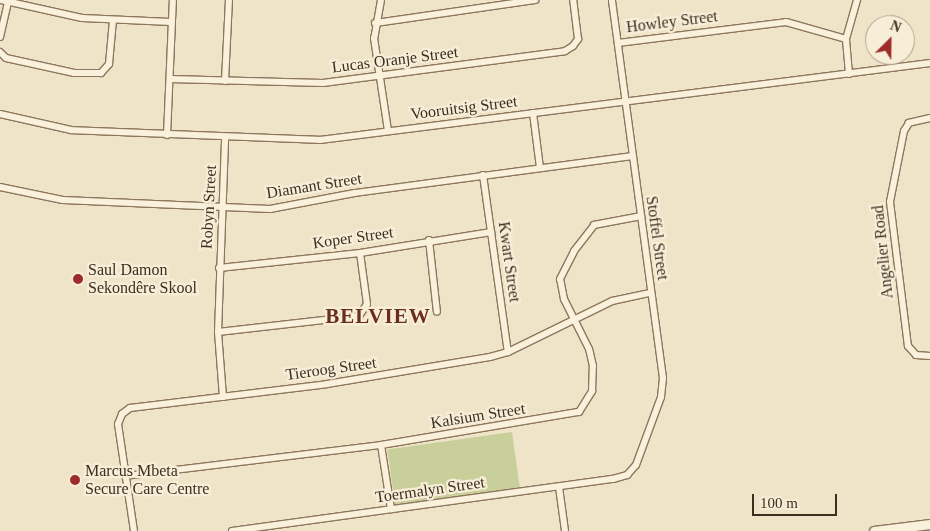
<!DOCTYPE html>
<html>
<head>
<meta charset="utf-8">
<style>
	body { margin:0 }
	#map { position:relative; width:930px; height:531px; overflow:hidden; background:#f0e4c8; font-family:"Times New Roman",serif }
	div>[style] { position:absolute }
	.green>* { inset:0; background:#c9cf9b; transform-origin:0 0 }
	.roads { filter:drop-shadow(1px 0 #8d765c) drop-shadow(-1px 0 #8d765c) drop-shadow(0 1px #8d765c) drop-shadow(0 -1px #8d765c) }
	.street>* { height:6px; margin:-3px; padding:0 3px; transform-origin:3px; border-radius:3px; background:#faf1dc }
	.secondary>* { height:9px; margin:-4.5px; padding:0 4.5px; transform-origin:4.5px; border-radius:4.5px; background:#faf1dc }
	.dots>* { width:14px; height:14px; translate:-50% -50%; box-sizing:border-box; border:2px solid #f7eed8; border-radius:50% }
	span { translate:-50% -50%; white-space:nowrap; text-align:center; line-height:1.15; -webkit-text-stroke:4.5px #f7eed8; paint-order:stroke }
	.street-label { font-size:16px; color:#3d2e20 }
	.poi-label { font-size:16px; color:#3d2e20 }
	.left { translate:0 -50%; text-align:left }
	.district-label { font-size:21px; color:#6b2e1e; font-weight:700; letter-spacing:1px }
	.north { position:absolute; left:865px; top:15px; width:50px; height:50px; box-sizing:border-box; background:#f7eed8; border:1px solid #ada18e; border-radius:50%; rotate:23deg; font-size:14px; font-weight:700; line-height:20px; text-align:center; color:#3d2e20 }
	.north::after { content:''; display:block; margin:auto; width:18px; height:22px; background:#9e2a2b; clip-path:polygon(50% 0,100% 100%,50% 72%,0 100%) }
	.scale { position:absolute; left:752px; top:494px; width:85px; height:22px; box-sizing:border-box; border:2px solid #3d2e20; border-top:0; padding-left:6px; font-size:15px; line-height:18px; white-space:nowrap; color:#3d2e20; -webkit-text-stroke:4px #f7eed8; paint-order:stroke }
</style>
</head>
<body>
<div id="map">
	<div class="green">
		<div style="left:512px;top:432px;width:57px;height:126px;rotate:82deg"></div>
	</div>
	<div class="roads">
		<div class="street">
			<div style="left:1px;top:0;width:83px;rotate:12.5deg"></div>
			<div style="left:82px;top:18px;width:89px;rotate:2.6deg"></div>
			<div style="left:381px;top:0;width:39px;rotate:100deg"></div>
			<div style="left:374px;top:38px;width:94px;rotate:81.4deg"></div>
			<div style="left:375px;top:23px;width:162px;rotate:-8.2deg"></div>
			<div style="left:0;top:37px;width:37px;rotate:-77deg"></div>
			<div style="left:618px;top:43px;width:169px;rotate:-7.1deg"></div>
			<div style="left:786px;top:22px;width:62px;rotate:15.8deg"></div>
			<div style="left:0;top:52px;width:8px;rotate:45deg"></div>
			<div style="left:6px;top:58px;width:70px;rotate:12.4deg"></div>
			<div style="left:74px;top:73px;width:27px"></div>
			<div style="left:101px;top:73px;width:12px;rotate:-48deg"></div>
			<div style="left:109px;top:64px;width:44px;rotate:-84.8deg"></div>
			<div style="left:849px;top:74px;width:35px;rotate:-95deg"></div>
			<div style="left:846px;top:39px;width:41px;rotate:-74.2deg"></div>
			<div style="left:170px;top:79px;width:153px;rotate:1.5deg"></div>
			<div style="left:323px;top:83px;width:244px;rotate:-7.5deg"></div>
			<div style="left:565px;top:51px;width:9px;rotate:-32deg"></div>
			<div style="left:573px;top:46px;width:9px;rotate:-54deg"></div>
			<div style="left:578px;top:39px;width:39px;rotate:-97deg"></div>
			<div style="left:225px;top:81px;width:81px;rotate:-87.2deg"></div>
			<div style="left:533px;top:113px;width:55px;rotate:82.7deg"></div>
			<div style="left:0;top:114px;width:73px;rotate:12.7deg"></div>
			<div style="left:71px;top:130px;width:249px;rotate:2.3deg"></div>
			<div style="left:320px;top:140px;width:615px;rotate:-7.19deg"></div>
			<div style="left:930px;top:118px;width:22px;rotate:167deg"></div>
			<div style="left:909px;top:123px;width:9px;rotate:122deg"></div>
			<div style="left:904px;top:131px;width:72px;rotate:101.2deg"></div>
			<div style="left:890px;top:202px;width:145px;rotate:82.9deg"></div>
			<div style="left:908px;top:346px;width:12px;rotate:48deg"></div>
			<div style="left:916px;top:355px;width:14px;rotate:4deg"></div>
			<div style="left:167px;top:135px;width:135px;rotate:-87.5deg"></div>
			<div style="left:483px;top:175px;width:179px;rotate:82deg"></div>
			<div style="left:0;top:187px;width:64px;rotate:11.7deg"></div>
			<div style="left:63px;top:200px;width:207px;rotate:2.5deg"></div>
			<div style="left:270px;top:209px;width:86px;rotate:-10.7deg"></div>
			<div style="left:355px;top:193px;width:279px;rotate:-7.6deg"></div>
			<div style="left:429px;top:240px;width:72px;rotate:83.7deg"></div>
			<div style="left:219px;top:268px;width:142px;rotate:-6.1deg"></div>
			<div style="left:360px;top:253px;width:133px;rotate:-9.1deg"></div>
			<div style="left:218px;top:332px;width:142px;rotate:-6.5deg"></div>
			<div style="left:359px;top:316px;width:14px;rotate:-56deg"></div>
			<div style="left:367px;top:304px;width:51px;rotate:-97.8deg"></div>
			<div style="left:223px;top:397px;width:65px;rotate:-94.4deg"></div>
			<div style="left:218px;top:332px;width:194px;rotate:-87.9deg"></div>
			<div style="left:381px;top:445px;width:65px;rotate:81.1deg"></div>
			<div style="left:125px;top:476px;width:258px;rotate:-6.9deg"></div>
			<div style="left:381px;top:445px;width:201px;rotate:-9.5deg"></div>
			<div style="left:579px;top:412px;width:25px;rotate:-58deg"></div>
			<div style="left:592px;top:391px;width:25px;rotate:-88deg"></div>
			<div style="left:593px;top:366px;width:17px;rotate:-103deg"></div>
			<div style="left:589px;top:349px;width:56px;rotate:-116.6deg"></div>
			<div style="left:564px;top:299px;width:20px;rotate:-101deg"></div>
			<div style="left:560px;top:279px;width:31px;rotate:-63deg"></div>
			<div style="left:574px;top:251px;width:33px;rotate:-52deg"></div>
			<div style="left:594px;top:225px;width:48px;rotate:-10.8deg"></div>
			<div style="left:559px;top:487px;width:44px;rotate:82.2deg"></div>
			<div style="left:134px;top:531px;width:108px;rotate:-98.5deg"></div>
			<div style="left:118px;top:424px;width:11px;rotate:-68deg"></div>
			<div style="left:122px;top:414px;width:10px;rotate:-37deg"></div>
			<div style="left:130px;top:408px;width:198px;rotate:-6.9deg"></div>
			<div style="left:327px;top:384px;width:165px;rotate:-9.4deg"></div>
			<div style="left:490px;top:357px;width:19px;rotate:-16deg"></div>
			<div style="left:508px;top:352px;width:116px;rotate:-26.1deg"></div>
			<div style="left:612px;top:301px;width:40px;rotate:-12deg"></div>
			<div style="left:232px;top:531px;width:385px;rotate:-7.8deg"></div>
			<div style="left:613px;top:479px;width:15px;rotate:-16deg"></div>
			<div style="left:627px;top:475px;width:13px;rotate:-48deg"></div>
			<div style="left:636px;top:465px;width:72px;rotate:-69.8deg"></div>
			<div style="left:661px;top:397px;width:19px;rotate:-84deg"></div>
			<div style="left:663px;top:378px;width:381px;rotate:-97.7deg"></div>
		</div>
		<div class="secondary">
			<div style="left:874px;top:531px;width:56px;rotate:-7.1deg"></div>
		</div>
	</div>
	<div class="dots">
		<div style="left:78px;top:279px;background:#9e2a2b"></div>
		<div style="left:75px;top:480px;background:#9e2a2b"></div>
	</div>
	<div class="street-label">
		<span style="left:672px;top:22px;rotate:-7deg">Howley Street</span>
		<span style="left:395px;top:60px;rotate:-7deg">Lucas Oranje Street</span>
		<span style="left:464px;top:108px;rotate:-7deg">Vooruitsig Street</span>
		<span style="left:314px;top:186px;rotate:-9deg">Diamant Street</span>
		<span style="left:209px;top:207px;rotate:-87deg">Robyn Street</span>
		<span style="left:353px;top:238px;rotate:-8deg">Koper Street</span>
		<span style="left:657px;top:238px;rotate:82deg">Stoffel Street</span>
		<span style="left:883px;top:252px;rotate:-96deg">Angelier Road</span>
		<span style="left:509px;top:262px;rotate:82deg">Kwart Street</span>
		<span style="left:331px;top:369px;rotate:-8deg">Tieroog Street</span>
		<span style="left:478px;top:416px;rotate:-9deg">Kalsium Street</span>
		<span style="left:430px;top:490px;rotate:-8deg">Toermalyn Street</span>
	</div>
	<div class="poi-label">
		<span class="left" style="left:88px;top:279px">Saul Damon<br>Sekondêre Skool</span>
		<span class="left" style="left:85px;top:480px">Marcus Mbeta<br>Secure Care Centre</span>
	</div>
	<div class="district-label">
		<span style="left:378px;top:316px">BELVIEW</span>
	</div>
	<div class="north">N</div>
	<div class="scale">100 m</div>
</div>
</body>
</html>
